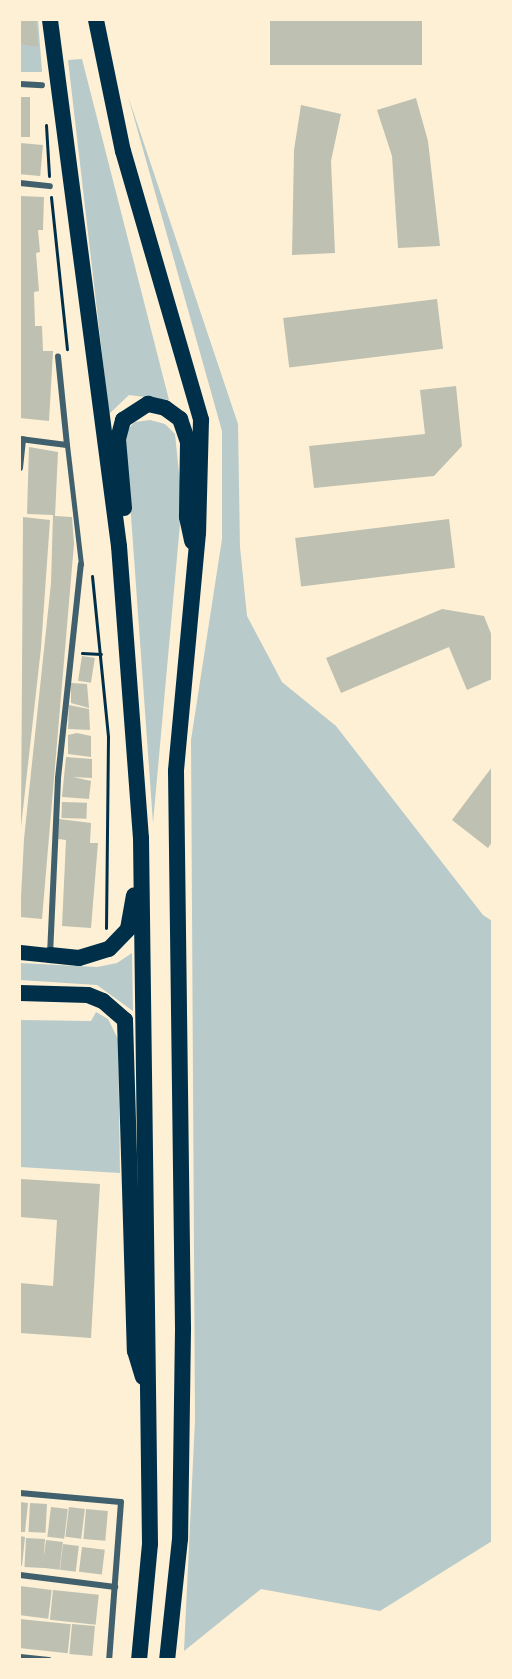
<!DOCTYPE html>
<html>
<head>
<meta charset="utf-8">
<style>
	body { margin:0 }
	#map { position:relative; width:512px; height:1679px; overflow:hidden; background:#fdf0d5; font-family:"Fira Sans Condensed",sans-serif }
	div>[style] { position:absolute }
	.green>* { inset:0; background:#b9caca }
	.building>* { inset:0; background:#bec0b2; transform-origin:0 0 }
	.path>* { height:3px; margin:-1.5px; padding:0 1.5px; transform-origin:1.5px; border-radius:1.5px; background:#003049 }
	.pedestrian>* { height:5px; margin:-2.5px; padding:0 2.5px; transform-origin:2.5px; border-radius:2.5px; background:#3f606c }
	.minor>* { height:6px; margin:-3px; padding:0 3px; transform-origin:3px; border-radius:3px; background:#3f606c }
	.primary>* { height:15px; margin:-7.5px; padding:0 7.5px; transform-origin:7.5px; border-radius:7.5px; background:#003049 }
	.trunk>* { height:16px; margin:-8px; padding:0 8px; transform-origin:8px; border-radius:8px; background:#003049 }
	span { translate:-50% -50%; white-space:nowrap; text-align:center; line-height:1.15; -webkit-text-stroke:6px #fdf0d5; paint-order:stroke }
	.frame { position:absolute; inset:0; border:21px solid #fdf0d5; pointer-events:none }
</style>
</head>
<body>
<div id="map">
	<div class="green">
		<div style="clip-path:polygon(20px 20px,38px 20px,42px 72px,20px 72px)"></div>
		<div style="clip-path:polygon(82px 59px,169px 400px,129px 395px,109px 414px,68px 60px)"></div>
		<div style="clip-path:polygon(128px 96px,238px 424px,240px 547px,247px 616px,282px 682px,336px 726px,483px 915px,492px 921px,492px 1541px,380px 1611px,261px 1589px,184px 1651px,195px 1420px,191px 740px,222px 539px,222px 431px)"></div>
		<div style="clip-path:polygon(150px 420px,165px 424px,175px 434px,182px 502px,153px 823px,125px 432px,135px 422px)"></div>
		<div style="clip-path:polygon(132px 953px,133px 1011px,97px 985px,20px 980px,20px 963px,97px 967px,117px 963px)"></div>
		<div style="clip-path:polygon(96px 1012px,108px 1019px,118px 1039px,120px 1173px,20px 1167px,20px 1020px,91px 1021px)"></div>
	</div>
	<div class="building">
		<div style="clip-path:polygon(21px 20px,36px 20px,38px 47px,20px 44px)"></div>
		<div style="left:270px;top:20px;width:152px;height:45px"></div>
		<div style="left:20px;top:97px;width:10px;height:40px"></div>
		<div style="clip-path:polygon(416px 98px,428px 141px,440px 246px,398px 248px,392px 156px,377px 110px)"></div>
		<div style="clip-path:polygon(301px 105px,341px 114px,331px 161px,335px 253px,292px 255px,294px 150px)"></div>
		<div style="left:20px;top:143px;width:23px;height:31px;rotate:5deg"></div>
		<div style="clip-path:polygon(20px 196px,44px 197px,43px 230px,38px 230px,40px 252px,36px 253px,39px 291px,34px 292px,35px 326px,42px 326px,43px 351px,53px 351px,49px 421px,20px 418px)"></div>
		<div style="left:437px;top:299px;width:50px;height:155px;rotate:83deg"></div>
		<div style="clip-path:polygon(456px 386px,462px 446px,434px 476px,314px 488px,309px 446px,425px 434px,420px 390px)"></div>
		<div style="clip-path:polygon(29px 447px,58px 452px,55px 516px,72px 517px,74px 544px,42px 919px,20px 917px,24px 839px,51px 583px,53px 515px,27px 514px)"></div>
		<div style="clip-path:polygon(23px 517px,50px 520px,41px 648px,21px 827px)"></div>
		<div style="left:449px;top:519px;width:49px;height:155px;rotate:83deg"></div>
		<div style="clip-path:polygon(442px 609px,484px 616px,492px 636px,492px 679px,467px 690px,449px 647px,341px 693px,326px 658px)"></div>
		<div style="left:82px;top:656px;width:13px;height:25px;rotate:9deg"></div>
		<div style="clip-path:polygon(71px 683px,87px 684px,89px 708px,71px 703px)"></div>
		<div style="clip-path:polygon(69px 705px,89px 709px,90px 730px,68px 729px)"></div>
		<div style="clip-path:polygon(77px 733px,91px 736px,91px 757px,68px 754px,68px 735px)"></div>
		<div style="clip-path:polygon(66px 757px,92px 759px,92px 778px,73px 777px,91px 781px,89px 799px,62px 797px)"></div>
		<div style="clip-path:polygon(492px 767px,492px 842px,488px 848px,452px 820px)"></div>
		<div style="left:62px;top:802px;width:25px;height:16px;rotate:2deg"></div>
		<div style="clip-path:polygon(59px 819px,91px 823px,90px 843px,98px 843px,91px 928px,62px 926px,66px 840px,58px 839px)"></div>
		<div style="clip-path:polygon(21px 1179px,100px 1184px,91px 1338px,20px 1333px,20px 1283px,53px 1286px,57px 1220px,20px 1217px)"></div>
		<div style="clip-path:polygon(20px 1502px,28px 1503px,25px 1532px,20px 1532px)"></div>
		<div style="left:30px;top:1503px;width:17px;height:29px;rotate:3deg"></div>
		<div style="left:51px;top:1507px;width:17px;height:30px;rotate:7deg"></div>
		<div style="left:69px;top:1507px;width:16px;height:30px;rotate:7deg"></div>
		<div style="left:86px;top:1509px;width:22px;height:30px;rotate:5deg"></div>
		<div style="clip-path:polygon(20px 1536px,25px 1537px,22px 1566px,20px 1565px)"></div>
		<div style="left:26px;top:1538px;width:19px;height:29px;rotate:3deg"></div>
		<div style="left:46px;top:1540px;width:17px;height:28px;rotate:7deg"></div>
		<div style="left:63px;top:1544px;width:16px;height:26px;rotate:7deg"></div>
		<div style="left:82px;top:1547px;width:23px;height:25px;rotate:7deg"></div>
		<div style="left:20px;top:1586px;width:32px;height:29px;rotate:7deg"></div>
		<div style="left:53px;top:1590px;width:46px;height:30px;rotate:6deg"></div>
		<div style="left:20px;top:1619px;width:51px;height:29px;rotate:6deg"></div>
		<div style="left:72px;top:1624px;width:23px;height:30px;rotate:5deg"></div>
	</div>
	<div class="path">
		<div style="left:46px;top:125px;width:51px;rotate:86.6deg"></div>
		<div style="left:51px;top:197px;width:153px;rotate:84deg"></div>
		<div style="left:92px;top:576px;width:162px;rotate:84.3deg"></div>
		<div style="left:108px;top:737px;width:191px;rotate:90.6deg"></div>
		<div style="left:82px;top:653px;width:19px;rotate:3deg"></div>
	</div>
	<div class="pedestrian">
		<div style="left:67px;top:445px;width:120px;rotate:83.3deg"></div>
	</div>
	<div class="minor">
		<div style="left:20px;top:84px;width:22px;rotate:3deg"></div>
		<div style="left:20px;top:183px;width:30px;rotate:6deg"></div>
		<div style="left:20px;top:439px;width:47px;rotate:7.3deg"></div>
		<div style="left:67px;top:445px;width:89px;rotate:-95.8deg"></div>
		<div style="left:20px;top:468px;width:29px;rotate:-84deg"></div>
		<div style="left:50px;top:955px;width:177px;rotate:-87.4deg"></div>
		<div style="left:58px;top:778px;width:215px;rotate:-83.9deg"></div>
		<div style="left:20px;top:1493px;width:101px;rotate:5.1deg"></div>
		<div style="left:121px;top:1502px;width:158px;rotate:94.3deg"></div>
		<div style="left:20px;top:1575px;width:96px;rotate:7.2deg"></div>
		<div style="left:20px;top:1657px;width:29px;rotate:6deg"></div>
	</div>
	<div class="primary">
		<div style="left:20px;top:952px;width:30px;rotate:6deg"></div>
	</div>
	<div class="trunk">
		<div style="left:50px;top:20px;width:531px;rotate:82.53deg"></div>
		<div style="left:119px;top:546px;width:293px;rotate:85.7deg"></div>
		<div style="left:141px;top:838px;width:706px;rotate:89.27deg"></div>
		<div style="left:150px;top:1544px;width:117px;rotate:95.4deg"></div>
		<div style="left:96px;top:20px;width:134px;rotate:78.4deg"></div>
		<div style="left:123px;top:151px;width:280px;rotate:73.8deg"></div>
		<div style="left:201px;top:420px;width:113px;rotate:91.5deg"></div>
		<div style="left:198px;top:533px;width:239px;rotate:95.3deg"></div>
		<div style="left:176px;top:771px;width:558px;rotate:89.28deg"></div>
		<div style="left:183px;top:1329px;width:210px;rotate:90.8deg"></div>
		<div style="left:180px;top:1539px;width:122px;rotate:96.1deg"></div>
		<div style="left:124px;top:508px;width:69px;rotate:-95deg"></div>
		<div style="left:118px;top:439px;width:20px;rotate:-75deg"></div>
		<div style="left:123px;top:420px;width:30px;rotate:-33deg"></div>
		<div style="left:148px;top:404px;width:17px;rotate:13deg"></div>
		<div style="left:165px;top:408px;width:19px;rotate:36deg"></div>
		<div style="left:180px;top:419px;width:24px;rotate:71deg"></div>
		<div style="left:188px;top:442px;width:75px;rotate:90.8deg"></div>
		<div style="left:187px;top:517px;width:25px;rotate:78deg"></div>
		<div style="left:50px;top:955px;width:29px;rotate:6deg"></div>
		<div style="left:79px;top:958px;width:31px;rotate:-17deg"></div>
		<div style="left:109px;top:949px;width:28px;rotate:-46deg"></div>
		<div style="left:128px;top:929px;width:34px;rotate:-80deg"></div>
		<div style="left:20px;top:993px;width:68px;rotate:1.7deg"></div>
		<div style="left:88px;top:995px;width:16px;rotate:22deg"></div>
		<div style="left:103px;top:1001px;width:29px;rotate:41deg"></div>
		<div style="left:125px;top:1020px;width:331px;rotate:88.3deg"></div>
		<div style="left:135px;top:1351px;width:27px;rotate:73deg"></div>
	</div>
	<div class="frame"></div>
</div>
</body>
</html>
